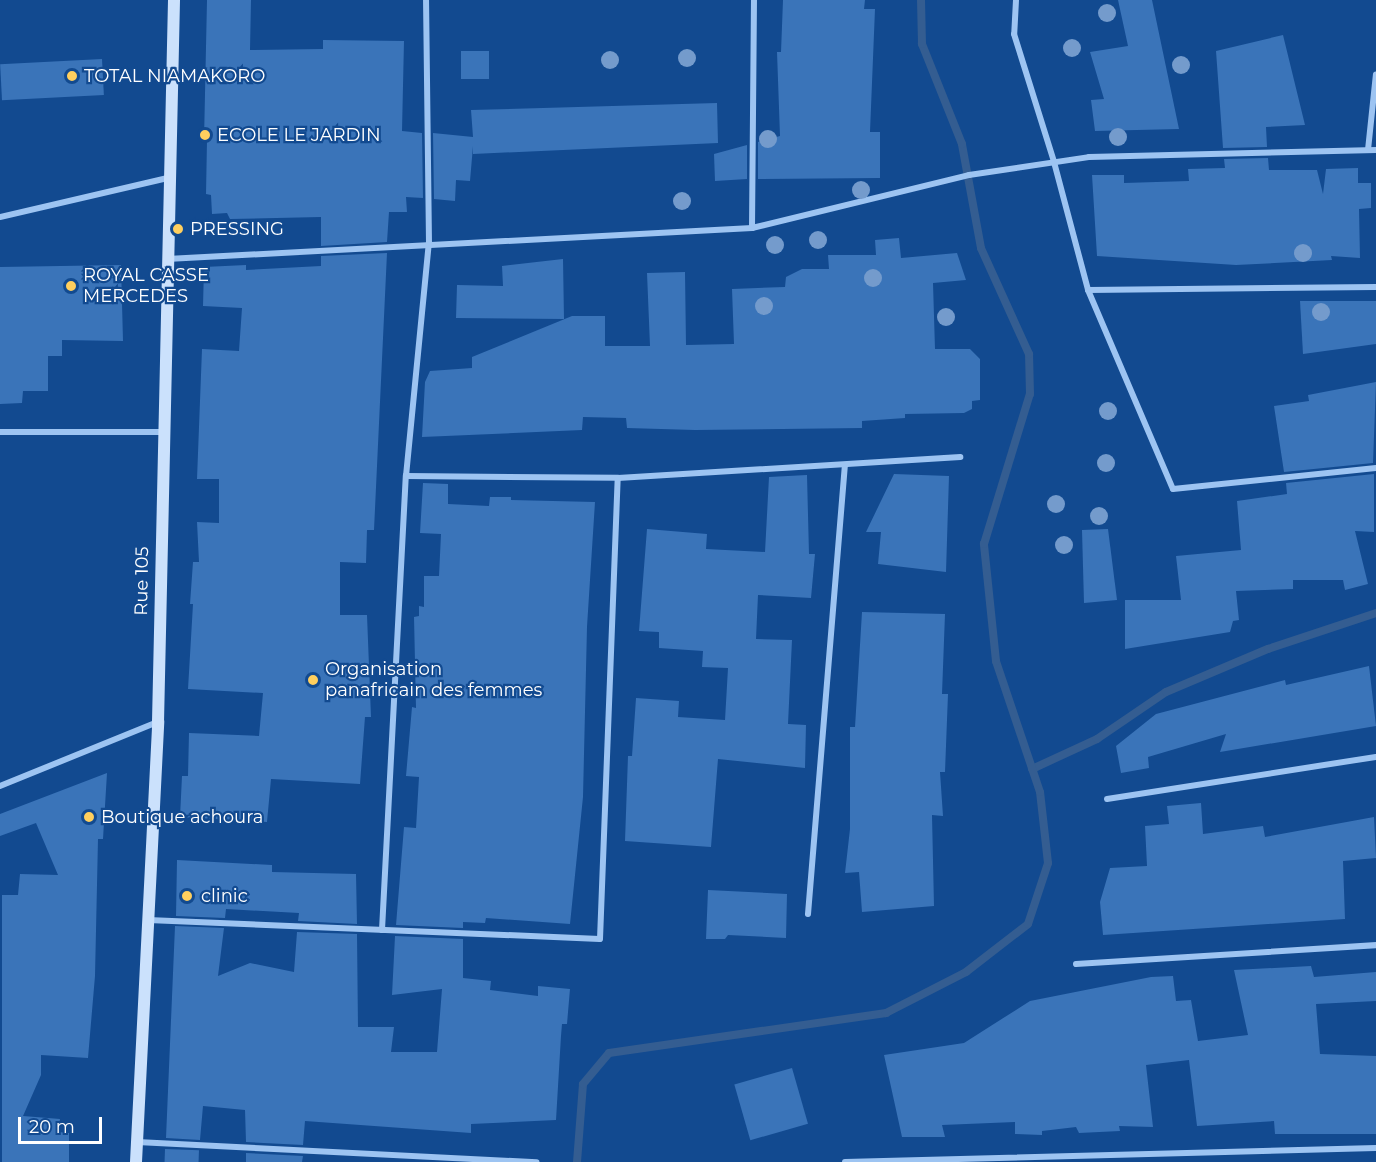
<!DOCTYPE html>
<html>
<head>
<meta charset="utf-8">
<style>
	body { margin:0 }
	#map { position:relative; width:1376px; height:1162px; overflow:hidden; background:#124a90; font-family:Montserrat,sans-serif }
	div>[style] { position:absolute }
	.stream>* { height:8px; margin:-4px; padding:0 4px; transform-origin:4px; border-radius:4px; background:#345d91 }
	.building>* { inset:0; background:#3a74b9; transform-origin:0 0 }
	.street>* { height:6px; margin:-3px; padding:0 3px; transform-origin:3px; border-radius:3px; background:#9dc4f2 }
	.secondary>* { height:12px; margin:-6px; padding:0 6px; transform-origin:6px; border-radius:6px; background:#cbe1fc }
	.trees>* { width:18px; height:18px; margin:-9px; border-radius:50%; background:#749bcc }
	.dots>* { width:16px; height:16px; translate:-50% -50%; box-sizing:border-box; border:3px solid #124a90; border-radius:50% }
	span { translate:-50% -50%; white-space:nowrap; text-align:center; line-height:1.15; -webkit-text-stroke:4.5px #124a90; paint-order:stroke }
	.poi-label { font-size:18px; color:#fff }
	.left { translate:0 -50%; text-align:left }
	.street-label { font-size:18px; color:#fff }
	.scale { position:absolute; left:18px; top:1117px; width:84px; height:27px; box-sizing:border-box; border:3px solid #fff; border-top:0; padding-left:8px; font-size:18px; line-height:21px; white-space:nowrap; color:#fff; -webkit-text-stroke:4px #124a90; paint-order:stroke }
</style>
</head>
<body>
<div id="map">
	<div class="stream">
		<div style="left:1032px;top:769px;width:72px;rotate:-24.8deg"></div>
		<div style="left:1097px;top:739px;width:83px;rotate:-34.3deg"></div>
		<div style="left:1166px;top:692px;width:111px;rotate:-22.9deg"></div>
		<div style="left:1268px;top:649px;width:114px;rotate:-18.4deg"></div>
		<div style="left:577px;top:1162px;width:78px;rotate:-85.6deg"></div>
		<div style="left:583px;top:1084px;width:40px;rotate:-50deg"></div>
		<div style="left:609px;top:1053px;width:280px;rotate:-8.2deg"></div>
		<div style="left:886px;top:1013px;width:90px;rotate:-27.1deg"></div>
		<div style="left:966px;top:972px;width:78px;rotate:-37.7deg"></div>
		<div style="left:1028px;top:924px;width:64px;rotate:-71.8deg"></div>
		<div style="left:1048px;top:863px;width:71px;rotate:-96.4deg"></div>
		<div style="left:1040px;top:792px;width:138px;rotate:-108.6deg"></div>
		<div style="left:996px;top:661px;width:118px;rotate:-95.9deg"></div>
		<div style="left:984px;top:544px;width:157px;rotate:-73deg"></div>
		<div style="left:1030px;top:394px;width:40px;rotate:-91.4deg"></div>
		<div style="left:1029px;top:354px;width:116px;rotate:-114.4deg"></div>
		<div style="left:981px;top:248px;width:106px;rotate:-100.4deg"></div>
		<div style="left:962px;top:144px;width:108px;rotate:-111.8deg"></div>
		<div style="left:922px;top:44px;width:44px;rotate:-91.3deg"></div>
	</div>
	<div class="building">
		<div style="clip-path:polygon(207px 0,251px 0,250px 50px,323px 49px,323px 40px,404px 41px,402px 131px,422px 133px,423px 198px,406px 197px,407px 212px,389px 212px,387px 242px,321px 246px,321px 217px,230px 219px,227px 213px,212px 214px,211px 195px,206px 194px,207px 140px,204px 140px)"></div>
		<div style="clip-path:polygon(783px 0,865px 0,864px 9px,875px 9px,870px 132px,880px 132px,880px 178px,758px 179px,758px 142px,780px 136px,777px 52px,781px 52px)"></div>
		<div style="clip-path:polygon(1118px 0,1152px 0,1179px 129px,1095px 131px,1091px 100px,1104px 99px,1090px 52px,1128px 46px)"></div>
		<div style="clip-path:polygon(1283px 35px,1305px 125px,1266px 127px,1267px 147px,1223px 148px,1216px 51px)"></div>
		<div style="left:461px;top:51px;width:28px;height:28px"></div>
		<div style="left:102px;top:59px;width:36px;height:102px;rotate:87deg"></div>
		<div style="clip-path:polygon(717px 103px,718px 143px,473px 154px,473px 146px,470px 181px,456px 180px,455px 201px,434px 199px,433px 133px,473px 137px,471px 110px)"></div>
		<div style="clip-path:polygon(747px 145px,747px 179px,715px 181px,714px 154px)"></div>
		<div style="clip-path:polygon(1268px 158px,1269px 170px,1317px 170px,1323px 194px,1326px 169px,1358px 168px,1358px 183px,1371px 183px,1371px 208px,1359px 209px,1360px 258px,1331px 256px,1332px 260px,1236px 265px,1097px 256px,1092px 175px,1124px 175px,1124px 183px,1189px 181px,1188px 169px,1225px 168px,1224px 159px)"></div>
		<div style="clip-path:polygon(899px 238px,901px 258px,957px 253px,966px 280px,933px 283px,935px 349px,970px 349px,980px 359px,980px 400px,972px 401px,972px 409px,964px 413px,905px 414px,905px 418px,862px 421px,862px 428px,695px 430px,627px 428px,626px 418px,583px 417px,582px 430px,422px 437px,425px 382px,430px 371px,472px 368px,472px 357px,572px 316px,605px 316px,605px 346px,650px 346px,647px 273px,685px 272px,686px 345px,734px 344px,732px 289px,785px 287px,786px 277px,802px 269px,829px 269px,828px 255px,876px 255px,875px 240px)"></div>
		<div style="clip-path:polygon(387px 253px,374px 530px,367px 530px,366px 563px,340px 562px,340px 615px,367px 615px,371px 717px,365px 717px,360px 784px,271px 779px,267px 822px,180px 817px,182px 776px,188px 776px,189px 733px,259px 736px,263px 693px,188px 689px,193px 604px,190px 604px,193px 562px,199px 562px,197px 522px,219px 523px,219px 479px,197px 479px,202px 349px,239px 351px,242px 308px,203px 306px,204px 267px,246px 265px,246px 270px,321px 266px,321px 256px)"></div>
		<div style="clip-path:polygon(563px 259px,564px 319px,456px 318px,457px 285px,503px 286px,502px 266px)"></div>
		<div style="clip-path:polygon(121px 265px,123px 341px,62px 340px,62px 356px,48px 356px,48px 391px,23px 391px,22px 403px,0 404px,0 267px)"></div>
		<div style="clip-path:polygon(1300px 301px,1376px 301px,1376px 344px,1303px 354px)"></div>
		<div style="clip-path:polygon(1376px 382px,1373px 463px,1284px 472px,1274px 406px,1309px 401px,1308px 395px)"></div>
		<div style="clip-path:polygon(894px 474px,949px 476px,946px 572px,878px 564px,881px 532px,866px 532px)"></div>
		<div style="clip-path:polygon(1374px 474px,1374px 532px,1355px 531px,1368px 584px,1345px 590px,1343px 580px,1293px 580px,1293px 589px,1236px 591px,1239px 620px,1233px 621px,1230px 632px,1125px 649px,1125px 600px,1181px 600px,1176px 556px,1241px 550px,1237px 501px,1287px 494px,1286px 483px)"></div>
		<div style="clip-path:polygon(807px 475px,809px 554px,815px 554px,811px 598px,758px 595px,756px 639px,792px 640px,788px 724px,806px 725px,805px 768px,718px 759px,711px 847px,625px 841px,628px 756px,632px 756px,636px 698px,679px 701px,678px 717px,725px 720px,728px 668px,702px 667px,703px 651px,659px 648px,659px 632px,639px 631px,647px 529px,707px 534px,706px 549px,765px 552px,769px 477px)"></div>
		<div style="clip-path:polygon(423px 483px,448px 484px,448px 504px,489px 506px,490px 497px,511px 497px,511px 500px,595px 502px,587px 627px,583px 797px,570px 924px,486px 918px,485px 923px,463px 922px,463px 928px,396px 925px,404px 827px,416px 828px,419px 777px,406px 776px,412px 707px,416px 708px,414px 617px,419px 616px,419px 606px,424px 607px,424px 576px,439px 576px,441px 534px,420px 533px)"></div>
		<div style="clip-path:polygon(1108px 529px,1117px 600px,1084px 603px,1082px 530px)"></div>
		<div style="clip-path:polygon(862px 612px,945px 614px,942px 694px,948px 694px,945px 772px,940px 772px,943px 816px,932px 815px,934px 906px,862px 912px,859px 872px,845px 873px,850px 829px,850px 727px,855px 727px)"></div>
		<div style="clip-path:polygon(1369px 666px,1376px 726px,1220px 752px,1226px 734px,1148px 757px,1149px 768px,1121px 773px,1116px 746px,1156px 714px,1285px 680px,1286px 685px)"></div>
		<div style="clip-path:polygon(107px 773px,103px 839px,98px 839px,95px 976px,88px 1058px,41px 1055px,41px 1075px,23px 1116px,60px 1119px,58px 1132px,69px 1133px,69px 1162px,2px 1162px,2px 895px,18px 895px,20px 874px,58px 875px,36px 823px,0 836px,0 814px)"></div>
		<div style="clip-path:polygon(1201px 803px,1203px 834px,1263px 826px,1265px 837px,1374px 817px,1376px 858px,1343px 861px,1345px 919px,1103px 935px,1100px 902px,1110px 868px,1147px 866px,1145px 826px,1169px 824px,1167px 806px)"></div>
		<div style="clip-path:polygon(177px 860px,272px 865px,272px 872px,356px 874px,357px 924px,298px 921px,299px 913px,226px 909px,225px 918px,176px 916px)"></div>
		<div style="clip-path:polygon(708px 890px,787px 894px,786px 938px,728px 935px,725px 939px,706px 939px)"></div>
		<div style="clip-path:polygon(175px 926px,224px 928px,218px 976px,250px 963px,294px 972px,297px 932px,357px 934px,358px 1027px,394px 1027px,391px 1052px,437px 1052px,442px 989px,392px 995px,395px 936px,463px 939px,463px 978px,491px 981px,490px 990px,538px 996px,538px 986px,570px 989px,567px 1024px,562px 1024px,561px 1036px,556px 1120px,471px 1124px,471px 1133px,305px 1121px,303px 1145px,246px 1142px,245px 1110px,203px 1106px,200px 1140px,166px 1138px)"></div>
		<div style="clip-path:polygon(1311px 966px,1314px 977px,1376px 972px,1376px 1001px,1316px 1004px,1320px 1054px,1376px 1056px,1376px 1134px,1275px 1134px,1274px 1121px,1197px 1126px,1189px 1060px,1146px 1065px,1153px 1127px,1119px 1126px,1120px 1131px,1079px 1133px,1076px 1127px,1042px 1131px,1042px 1135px,1015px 1134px,1015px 1122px,942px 1125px,945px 1137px,902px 1137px,884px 1055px,964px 1043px,1030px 1001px,1151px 977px,1173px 976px,1176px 1001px,1191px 1000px,1198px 1041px,1248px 1035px,1234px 970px)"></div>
		<div style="left:792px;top:1068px;width:58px;height:60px;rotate:74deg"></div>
		<div style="left:165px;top:1149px;width:34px;height:13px;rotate:2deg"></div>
		<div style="clip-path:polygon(246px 1153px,303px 1156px,302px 1162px,246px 1162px)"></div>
	</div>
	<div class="street">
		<div style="left:1016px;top:0;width:34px;rotate:93deg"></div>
		<div style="left:1014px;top:34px;width:134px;rotate:72.6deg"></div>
		<div style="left:1054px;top:162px;width:132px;rotate:75.1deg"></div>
		<div style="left:1088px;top:290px;width:216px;rotate:66.9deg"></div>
		<div style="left:1173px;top:489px;width:204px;rotate:-5.9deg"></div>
		<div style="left:1368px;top:150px;width:76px;rotate:-84deg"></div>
		<div style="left:0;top:217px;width:171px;rotate:-13.1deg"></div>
		<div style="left:752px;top:228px;width:228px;rotate:-89.5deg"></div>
		<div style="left:167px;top:259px;width:586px;rotate:-3.03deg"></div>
		<div style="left:752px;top:228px;width:223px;rotate:-13.7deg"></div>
		<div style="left:969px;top:175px;width:121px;rotate:-8.5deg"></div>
		<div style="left:1089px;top:157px;width:287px;rotate:-1.4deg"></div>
		<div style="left:1088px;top:290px;width:288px;rotate:-0.6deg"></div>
		<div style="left:0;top:432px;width:162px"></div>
		<div style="left:406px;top:476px;width:212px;rotate:0.5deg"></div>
		<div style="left:0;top:786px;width:170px;rotate:-22.1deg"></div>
		<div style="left:1107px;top:799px;width:272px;rotate:-8.9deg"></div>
		<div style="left:808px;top:914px;width:449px;rotate:-85.3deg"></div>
		<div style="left:148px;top:920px;width:452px;rotate:2.4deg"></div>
		<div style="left:600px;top:939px;width:461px;rotate:-87.8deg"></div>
		<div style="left:618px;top:478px;width:343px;rotate:-3.5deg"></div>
		<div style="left:382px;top:930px;width:455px;rotate:-87deg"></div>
		<div style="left:406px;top:476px;width:234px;rotate:-84.4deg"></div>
		<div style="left:429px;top:243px;width:243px;rotate:-90.7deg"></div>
		<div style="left:1076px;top:964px;width:301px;rotate:-3.6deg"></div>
		<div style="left:137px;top:1142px;width:400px;rotate:2.9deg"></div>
		<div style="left:845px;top:1162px;width:531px;rotate:-1.51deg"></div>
	</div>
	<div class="secondary">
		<div style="left:136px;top:1162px;width:441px;rotate:-87.1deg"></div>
		<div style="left:158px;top:722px;width:722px;rotate:-88.73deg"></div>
	</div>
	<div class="trees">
		<div style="left:1107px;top:13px"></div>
		<div style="left:1072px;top:48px"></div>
		<div style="left:687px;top:58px"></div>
		<div style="left:610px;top:60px"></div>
		<div style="left:1181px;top:65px"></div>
		<div style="left:1118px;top:137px"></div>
		<div style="left:768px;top:139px"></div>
		<div style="left:861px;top:190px"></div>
		<div style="left:682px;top:201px"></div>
		<div style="left:818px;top:240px"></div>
		<div style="left:775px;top:245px"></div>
		<div style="left:1303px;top:253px"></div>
		<div style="left:873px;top:278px"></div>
		<div style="left:764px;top:306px"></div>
		<div style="left:1321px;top:312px"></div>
		<div style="left:946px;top:317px"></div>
		<div style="left:1108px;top:411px"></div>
		<div style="left:1106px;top:463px"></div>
		<div style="left:1056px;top:504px"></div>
		<div style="left:1099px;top:516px"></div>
		<div style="left:1064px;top:545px"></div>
	</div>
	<div class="dots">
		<div style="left:72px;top:76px;background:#ffcf5e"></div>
		<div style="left:205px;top:135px;background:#ffcf5e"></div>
		<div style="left:178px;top:229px;background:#ffcf5e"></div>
		<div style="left:71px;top:286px;background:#ffcf5e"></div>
		<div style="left:313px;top:680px;background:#ffcf5e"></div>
		<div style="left:89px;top:817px;background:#ffcf5e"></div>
		<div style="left:187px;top:896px;background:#ffcf5e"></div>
	</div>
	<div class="poi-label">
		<span class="left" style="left:84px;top:76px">TOTAL NIAMAKORO</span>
		<span class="left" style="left:217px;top:135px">ECOLE LE JARDIN</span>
		<span class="left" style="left:190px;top:229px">PRESSING</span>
		<span class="left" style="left:83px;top:286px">ROYAL CASSE<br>MERCEDES</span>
		<span class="left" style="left:325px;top:680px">Organisation<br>panafricain des femmes</span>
		<span class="left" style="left:101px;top:817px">Boutique achoura</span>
		<span class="left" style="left:201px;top:896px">clinic</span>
	</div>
	<div class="street-label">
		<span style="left:142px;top:581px;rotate:-89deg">Rue 105</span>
	</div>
	<div class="scale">20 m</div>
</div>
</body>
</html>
